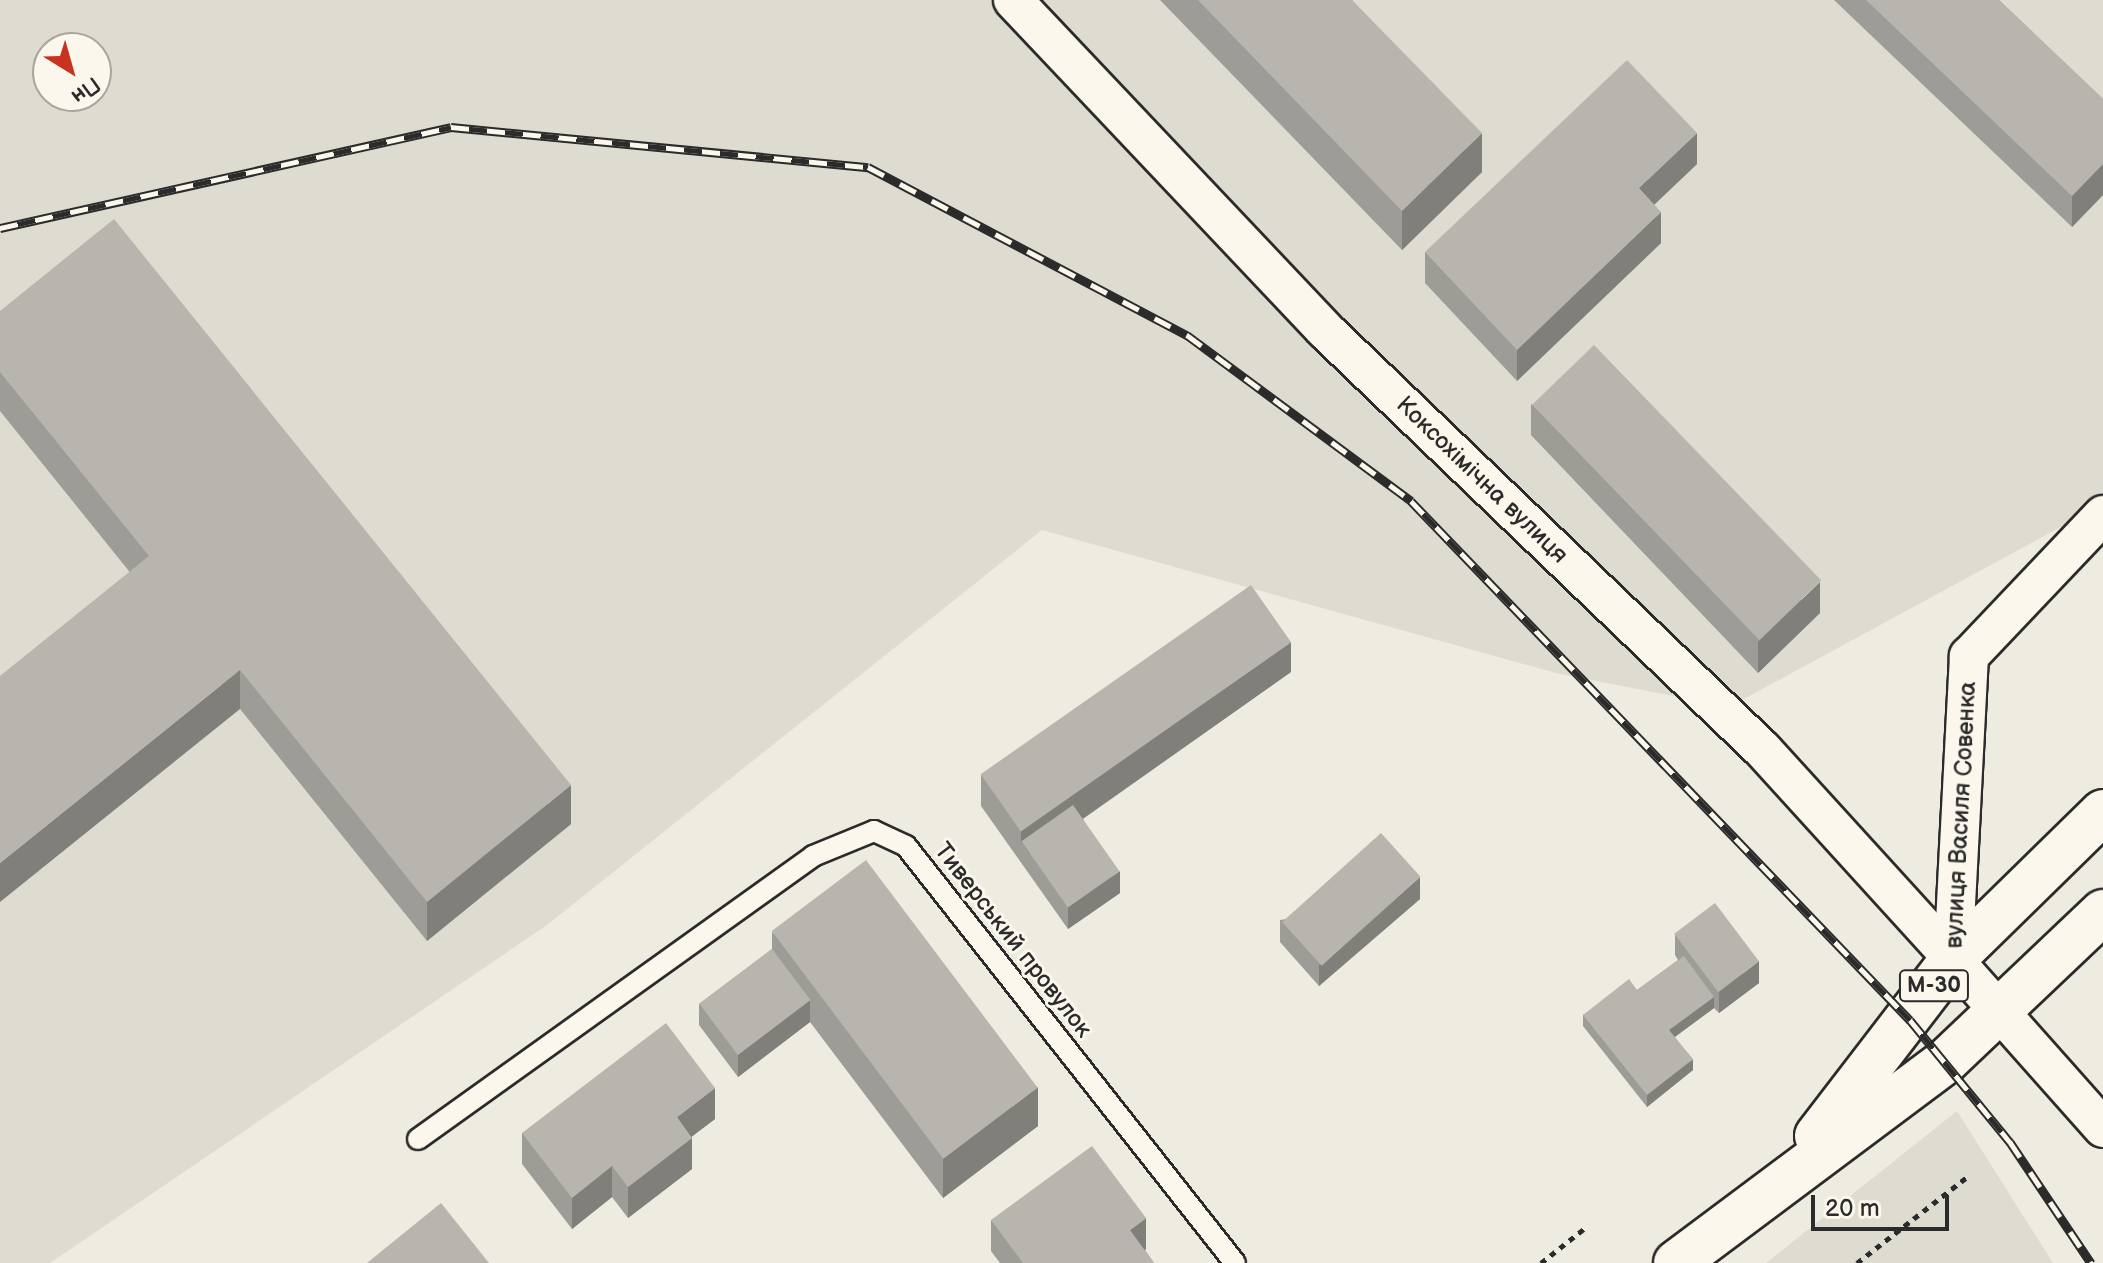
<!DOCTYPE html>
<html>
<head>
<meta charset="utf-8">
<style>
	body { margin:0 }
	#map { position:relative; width:2103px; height:1263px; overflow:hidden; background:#eeebe0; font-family:"Balsamiq Sans",sans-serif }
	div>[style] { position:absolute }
	.built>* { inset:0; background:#dedbd1 }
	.path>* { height:5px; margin-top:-2.5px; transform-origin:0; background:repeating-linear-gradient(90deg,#2b2b2b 0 6px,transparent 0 12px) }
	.roads { filter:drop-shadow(2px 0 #2b2b2b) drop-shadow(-2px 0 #2b2b2b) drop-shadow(0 2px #2b2b2b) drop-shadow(0 -2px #2b2b2b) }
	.service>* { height:20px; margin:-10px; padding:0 10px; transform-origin:10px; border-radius:10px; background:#fbf7ec }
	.minor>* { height:38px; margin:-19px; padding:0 19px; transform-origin:19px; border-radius:19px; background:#fbf7ec }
	.trunk>* { height:44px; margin:-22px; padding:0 22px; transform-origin:22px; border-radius:22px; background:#fbf7ec }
	.rail>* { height:9px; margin-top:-4.5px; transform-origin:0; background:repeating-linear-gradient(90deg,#fbf7ec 0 18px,#2b2b2b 0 36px); box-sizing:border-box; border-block:2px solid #2b2b2b }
	.wall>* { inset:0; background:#9e9c96 }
	.shaded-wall>* { inset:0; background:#817f7a }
	.building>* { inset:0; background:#b8b5ae; transform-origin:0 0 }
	span { translate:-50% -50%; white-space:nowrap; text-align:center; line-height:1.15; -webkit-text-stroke:6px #fbf7ec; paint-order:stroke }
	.shield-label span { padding:2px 6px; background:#fbf7ec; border:2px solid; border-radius:6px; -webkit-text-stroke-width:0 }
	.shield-label { font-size:22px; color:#2b2b2b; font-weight:700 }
	.street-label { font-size:24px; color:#2b2b2b }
	.north { position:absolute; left:32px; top:32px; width:80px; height:80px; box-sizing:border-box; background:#fbf7ec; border:2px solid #a8a59f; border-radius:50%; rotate:143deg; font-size:22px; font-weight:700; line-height:32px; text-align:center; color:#2b2b2b }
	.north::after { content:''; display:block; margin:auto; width:28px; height:36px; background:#c8321e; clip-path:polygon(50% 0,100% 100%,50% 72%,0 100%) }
	.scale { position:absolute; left:1811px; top:1195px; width:138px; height:36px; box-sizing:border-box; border:4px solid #2b2b2b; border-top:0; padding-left:10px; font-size:24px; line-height:28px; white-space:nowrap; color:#2b2b2b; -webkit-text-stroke:6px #fbf7ec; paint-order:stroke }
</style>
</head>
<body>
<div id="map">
	<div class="built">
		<div style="clip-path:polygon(evenodd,0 0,2103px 0,2103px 504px,1729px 707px,1556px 673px,1042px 530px,547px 925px,50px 1263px,0 1263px,0 0,48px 48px,96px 48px,96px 96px,48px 96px,48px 48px)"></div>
		<div style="clip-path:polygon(1957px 1111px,2053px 1263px,1766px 1263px)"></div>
	</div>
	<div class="path">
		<div style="left:1541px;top:1263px;width:56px;rotate:-38.5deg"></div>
		<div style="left:1857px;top:1263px;width:140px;rotate:-38deg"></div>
	</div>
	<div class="roads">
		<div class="service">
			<div style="left:418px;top:1139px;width:486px;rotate:-35.6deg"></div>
			<div style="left:813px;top:856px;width:66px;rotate:-22.3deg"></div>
			<div style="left:874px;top:831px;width:35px;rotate:25deg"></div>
			<div style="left:906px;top:846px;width:531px;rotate:51.73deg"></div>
		</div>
		<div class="minor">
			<div style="left:1013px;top:0;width:454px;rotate:46.6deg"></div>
			<div style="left:1325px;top:330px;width:607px;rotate:43.8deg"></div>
			<div style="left:1763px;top:750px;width:282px;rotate:47.7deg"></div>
			<div style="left:2103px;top:515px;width:195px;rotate:133.5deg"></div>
			<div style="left:1969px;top:656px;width:303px;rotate:93deg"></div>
			<div style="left:1953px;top:959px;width:226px;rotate:48.4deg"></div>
		</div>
		<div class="trunk">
			<div style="left:1817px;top:1136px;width:223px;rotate:-52.5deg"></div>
			<div style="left:1953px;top:959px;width:210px;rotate:-44.4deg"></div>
			<div style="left:1676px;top:1263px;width:336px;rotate:-36.8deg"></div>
			<div style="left:1945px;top:1062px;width:218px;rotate:-43.5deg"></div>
		</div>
	</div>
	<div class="rail">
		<div style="left:0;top:228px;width:462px;rotate:-12.6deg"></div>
		<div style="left:451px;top:127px;width:419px;rotate:5.5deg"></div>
		<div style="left:868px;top:167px;width:361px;rotate:27.8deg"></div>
		<div style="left:1187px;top:335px;width:279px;rotate:36.5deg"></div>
		<div style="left:1411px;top:501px;width:720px;rotate:46.13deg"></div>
		<div style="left:1910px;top:1020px;width:158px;rotate:50.7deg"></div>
		<div style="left:2010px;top:1142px;width:146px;rotate:56.2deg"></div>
	</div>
	<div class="wall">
		<div style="clip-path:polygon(1160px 0,1352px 0,1482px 172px,1402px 250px)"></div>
		<div style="clip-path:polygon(1834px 0,1999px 0,2103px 99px,2103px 195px,2072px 227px)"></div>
		<div style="clip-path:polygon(1697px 164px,1654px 205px,1661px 243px,1517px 381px,1425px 283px,1425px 252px)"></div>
		<div style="clip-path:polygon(0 311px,571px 824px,427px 941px,0 411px)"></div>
		<div style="clip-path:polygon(1531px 404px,1820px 613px,1758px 673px,1531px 435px)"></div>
		<div style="clip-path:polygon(1291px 672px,1083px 819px,1120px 893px,1068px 929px,981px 806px,981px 775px)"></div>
		<div style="clip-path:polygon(1420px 899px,1319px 986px,1280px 942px,1280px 920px)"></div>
		<div style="clip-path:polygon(772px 932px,1038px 1126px,943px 1198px,810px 1022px,738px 1077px,699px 1025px,699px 1004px,772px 949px)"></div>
		<div style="clip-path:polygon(1675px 934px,1759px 983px,1719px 1013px,1714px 1008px,1675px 1037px,1693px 1070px,1647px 1107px,1583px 1026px,1583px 1015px,1637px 990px,1678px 960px,1675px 955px)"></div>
		<div style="clip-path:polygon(715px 1119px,692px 1136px,692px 1169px,628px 1218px,612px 1197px,572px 1229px,522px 1164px,522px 1133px)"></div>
		<div style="clip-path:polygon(991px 1220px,1146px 1249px,1145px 1250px,1154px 1263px,1000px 1263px,991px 1251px)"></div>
	</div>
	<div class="shaded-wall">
		<div style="clip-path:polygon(1482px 133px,1482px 172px,1402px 250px,1402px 211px)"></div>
		<div style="clip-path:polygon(1697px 133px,1697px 164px,1639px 219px,1639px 188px)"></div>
		<div style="clip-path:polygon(2103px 164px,2103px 195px,2072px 227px,2072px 196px)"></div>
		<div style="clip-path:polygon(1661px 212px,1661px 243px,1517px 381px,1517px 350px)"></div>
		<div style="clip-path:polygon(1820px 582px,1820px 613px,1758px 673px,1758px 642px)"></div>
		<div style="clip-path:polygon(1291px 642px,1291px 672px,1031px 855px,1021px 841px,1021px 831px)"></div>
		<div style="clip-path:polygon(240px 670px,240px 709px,0 902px,0 863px)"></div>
		<div style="clip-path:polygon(571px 785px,571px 824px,427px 941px,427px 902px)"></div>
		<div style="clip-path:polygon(1120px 871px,1120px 893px,1068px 929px,1068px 907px)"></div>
		<div style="clip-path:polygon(1420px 877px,1420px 899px,1319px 986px,1319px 965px)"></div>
		<div style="clip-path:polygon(1759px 961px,1759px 983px,1719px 1013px,1719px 992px)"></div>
		<div style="clip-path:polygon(1714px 997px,1714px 1008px,1669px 1041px,1669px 1030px)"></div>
		<div style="clip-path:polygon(810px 1000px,810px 1022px,738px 1077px,738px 1055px)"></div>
		<div style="clip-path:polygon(1693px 1059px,1693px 1070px,1647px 1107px,1647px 1095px)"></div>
		<div style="clip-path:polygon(1038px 1087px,1038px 1126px,943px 1198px,943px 1159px)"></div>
		<div style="clip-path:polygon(715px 1088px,715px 1119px,677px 1148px,677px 1117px)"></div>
		<div style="clip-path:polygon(692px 1138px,692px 1169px,628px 1218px,628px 1187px)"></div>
		<div style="clip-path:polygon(612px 1166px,612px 1197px,572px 1229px,572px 1198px)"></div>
		<div style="clip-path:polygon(1146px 1218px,1146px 1249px,1130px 1261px,1130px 1230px)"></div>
	</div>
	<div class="building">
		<div style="clip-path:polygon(1198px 0,1352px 0,1482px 133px,1402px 211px)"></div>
		<div style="clip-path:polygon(1866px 0,1999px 0,2103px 99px,2103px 164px,2072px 196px)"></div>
		<div style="clip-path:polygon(1627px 60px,1697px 133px,1639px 188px,1661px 212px,1517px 350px,1425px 252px)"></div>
		<div style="clip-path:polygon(114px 219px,571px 785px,427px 902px,240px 670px,0 863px,0 676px,149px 556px,0 372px,0 311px)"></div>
		<div style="left:1594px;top:345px;width:327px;height:86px;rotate:46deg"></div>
		<div style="left:1251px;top:585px;width:70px;height:330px;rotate:55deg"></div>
		<div style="left:1073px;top:805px;width:81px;height:63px;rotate:55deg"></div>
		<div style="left:1381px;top:833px;width:59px;height:133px;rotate:48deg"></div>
		<div style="left:866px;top:860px;width:285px;height:118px;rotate:53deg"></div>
		<div style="left:1715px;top:903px;width:73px;height:51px;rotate:53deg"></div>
		<div style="left:772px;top:949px;width:64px;height:91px;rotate:53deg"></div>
		<div style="clip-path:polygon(1684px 956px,1714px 997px,1669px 1030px,1693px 1059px,1647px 1095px,1583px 1015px,1629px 979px,1637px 990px)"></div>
		<div style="clip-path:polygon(666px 1023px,715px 1088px,677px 1117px,692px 1138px,628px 1187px,612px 1166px,572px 1198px,522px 1133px)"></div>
		<div style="clip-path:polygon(1092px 1146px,1146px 1218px,1130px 1230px,1154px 1263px,1023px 1263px,991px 1220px)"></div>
		<div style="clip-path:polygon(441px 1203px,489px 1263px,367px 1263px)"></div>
	</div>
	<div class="shield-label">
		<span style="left:1934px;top:986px">М-30</span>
	</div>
	<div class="street-label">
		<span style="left:1482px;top:480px;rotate:44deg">Коксохімічна вулиця</span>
		<span style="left:1961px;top:815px;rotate:-87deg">вулиця Василя Совенка</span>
		<span style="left:1013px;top:940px;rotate:52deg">Тиверський провулок</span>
	</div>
	<div class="north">Пн</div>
	<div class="scale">20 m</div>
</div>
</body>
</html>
